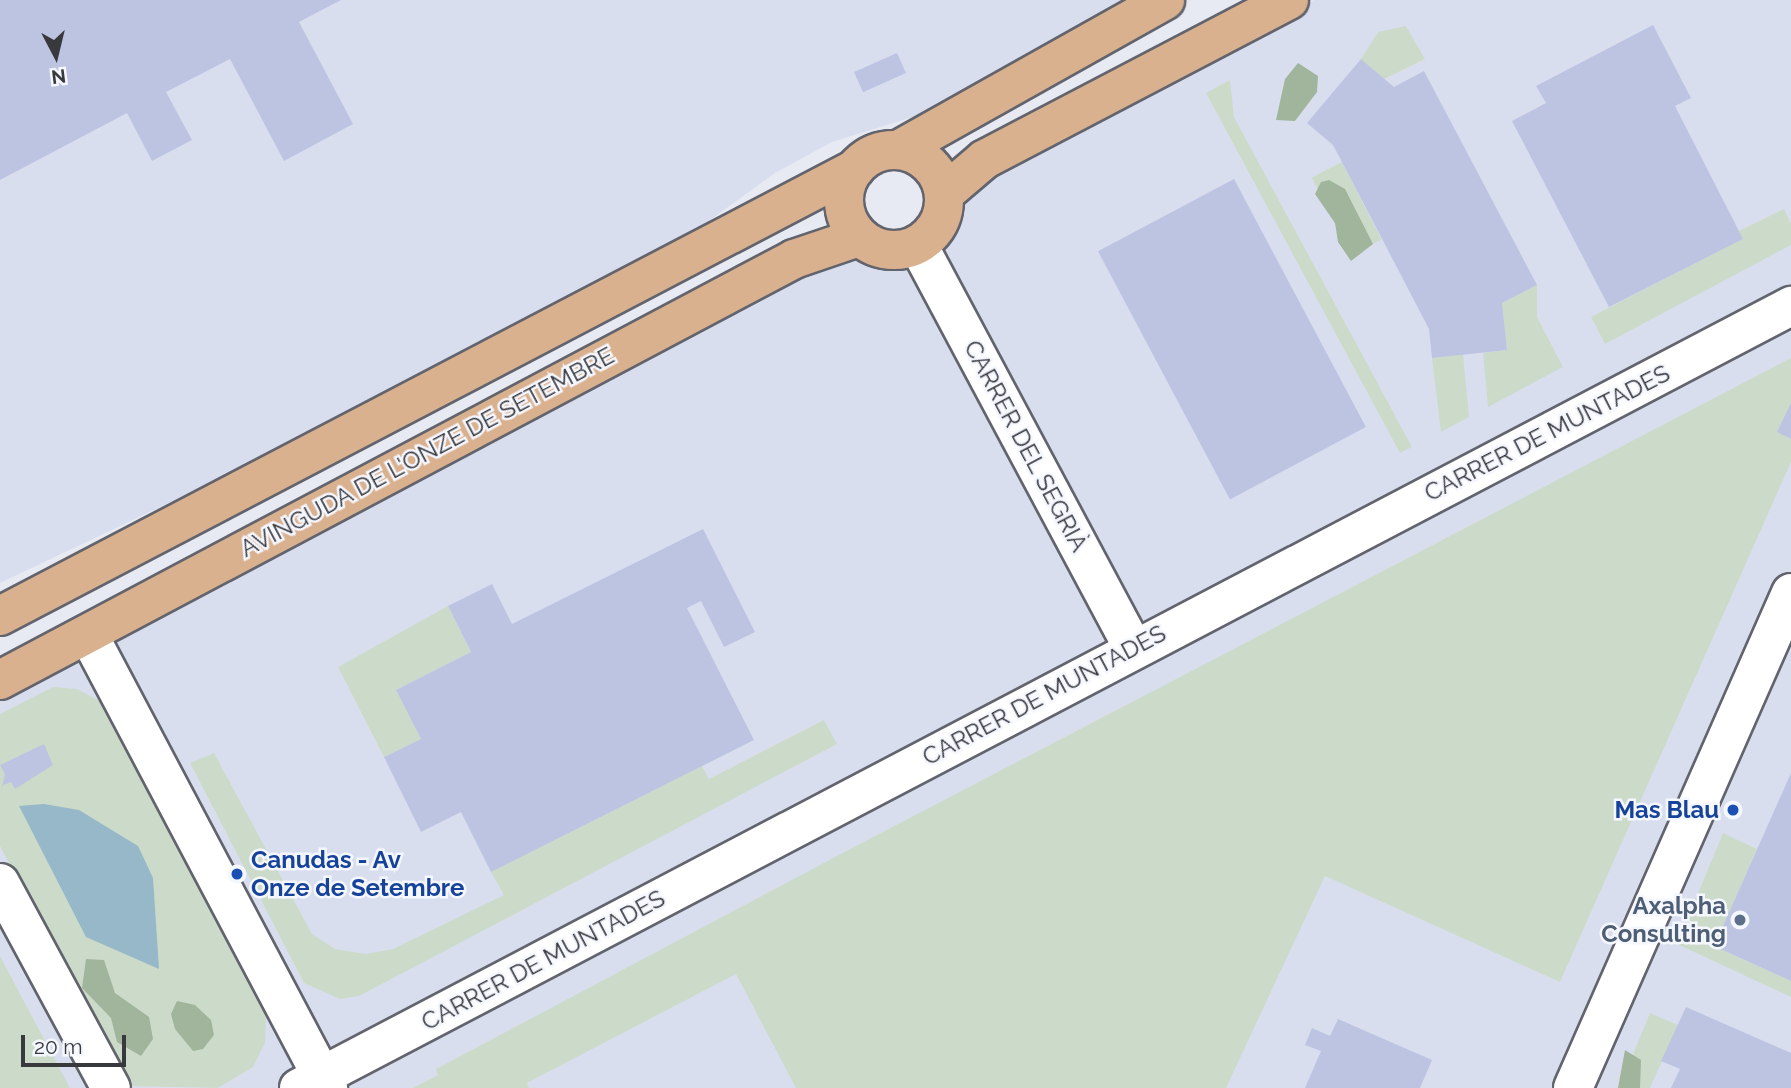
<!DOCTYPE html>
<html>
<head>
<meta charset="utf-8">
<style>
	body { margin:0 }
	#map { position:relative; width:1791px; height:1088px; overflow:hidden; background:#e7eaf3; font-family:Raleway,sans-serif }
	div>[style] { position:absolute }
	.built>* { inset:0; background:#d9deef }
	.green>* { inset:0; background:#ccdbc9; transform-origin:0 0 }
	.forest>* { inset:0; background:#a0b59c }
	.water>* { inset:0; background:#96b8c8 }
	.building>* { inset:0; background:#bcc4e2; transform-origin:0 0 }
	.roads { filter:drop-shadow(2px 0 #62646d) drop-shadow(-2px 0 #62646d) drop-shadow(0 2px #62646d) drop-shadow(0 -2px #62646d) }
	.minor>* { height:38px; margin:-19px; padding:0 19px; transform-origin:19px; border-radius:19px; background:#fff }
	.major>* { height:38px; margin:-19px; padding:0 19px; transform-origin:19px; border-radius:19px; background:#dab18f }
	.major>.ring { margin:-19px; padding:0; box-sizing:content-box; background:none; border:38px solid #dab18f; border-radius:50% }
	.dots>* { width:19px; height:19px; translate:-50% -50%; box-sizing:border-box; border:4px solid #f5f7ff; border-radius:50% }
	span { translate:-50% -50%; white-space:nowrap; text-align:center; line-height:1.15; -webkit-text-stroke:5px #f5f7ff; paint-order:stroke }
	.street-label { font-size:24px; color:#38393d }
	.transit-label { font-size:24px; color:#164399; font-weight:700 }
	.right { translate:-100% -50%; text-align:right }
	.left { translate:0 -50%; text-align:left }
	.service-label { font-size:24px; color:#4e5e75; font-weight:700 }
	.north { position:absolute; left:21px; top:21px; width:70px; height:70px; -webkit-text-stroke:5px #f5f7ff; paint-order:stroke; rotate:173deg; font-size:19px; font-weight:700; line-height:28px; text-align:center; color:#38393d }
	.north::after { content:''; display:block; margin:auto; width:24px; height:32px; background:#38393d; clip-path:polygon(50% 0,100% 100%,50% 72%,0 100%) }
	.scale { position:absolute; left:21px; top:1035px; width:105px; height:32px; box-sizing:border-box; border:4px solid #38393d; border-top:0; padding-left:9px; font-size:21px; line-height:24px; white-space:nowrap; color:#38393d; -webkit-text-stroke:5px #f5f7ff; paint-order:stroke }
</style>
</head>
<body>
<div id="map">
	<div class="built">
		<div style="clip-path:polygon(0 0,1165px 0,1043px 64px,956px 93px,919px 115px,832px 142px,775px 173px,605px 296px,0 583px)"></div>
		<div style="clip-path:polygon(1314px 0,1791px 0,1791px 1088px,0 1088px,0 693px,853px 248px,900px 251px,918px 245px,935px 230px,945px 193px)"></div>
	</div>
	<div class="green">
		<div style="clip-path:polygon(1406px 26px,1425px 59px,1384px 79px,1361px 59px,1378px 32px)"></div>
		<div style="clip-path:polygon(1230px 80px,1234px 117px,1412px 447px,1400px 453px,1206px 93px)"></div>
		<div style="left:1342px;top:162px;width:87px;height:34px;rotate:63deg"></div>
		<div style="clip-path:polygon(1784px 209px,1791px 224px,1791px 245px,1605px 344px,1591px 317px,1742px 239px,1739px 231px)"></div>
		<div style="clip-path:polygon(1537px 285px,1537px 317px,1563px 367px,1488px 407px,1483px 353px,1507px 350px,1502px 303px)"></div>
		<div style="clip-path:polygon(1463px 354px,1469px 417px,1441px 432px,1432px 358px)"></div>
		<div style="clip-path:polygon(1791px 358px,1791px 462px,1560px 982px,1325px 876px,1226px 1088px,796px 1088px,736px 974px,527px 1083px,529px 1088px,413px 1088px,438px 1075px,436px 1069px,833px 858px)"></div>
		<div style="clip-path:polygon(448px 606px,471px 652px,396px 690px,421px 739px,384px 757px,338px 667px)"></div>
		<div style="clip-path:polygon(53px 687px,77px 689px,100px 701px,260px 999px,266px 1019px,265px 1043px,253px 1067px,218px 1088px,128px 1086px,0 846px,0 714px)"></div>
		<div style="clip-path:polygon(824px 720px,837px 744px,359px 996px,340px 999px,304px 983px,190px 763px,214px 753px,312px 934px,335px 949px,366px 954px,393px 949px,504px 895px,491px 872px,702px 766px,709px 779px)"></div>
		<div style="clip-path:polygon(1723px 833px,1757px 849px,1714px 946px,1791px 981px,1791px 997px,1677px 944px)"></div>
		<div style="clip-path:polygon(0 956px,70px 1088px,0 1088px)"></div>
		<div style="clip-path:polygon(1650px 1013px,1678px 1025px,1650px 1088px,1619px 1088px)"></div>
	</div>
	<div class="forest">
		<div style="clip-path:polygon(1298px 63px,1318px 76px,1317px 92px,1295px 121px,1276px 120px,1285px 79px)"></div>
		<div style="clip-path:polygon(1329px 180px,1345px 189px,1373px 244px,1351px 261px,1338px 242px,1335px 223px,1315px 194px,1321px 182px)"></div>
		<div style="clip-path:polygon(86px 959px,104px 960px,115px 993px,149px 1017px,153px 1039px,141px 1056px,117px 1042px,111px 1018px,82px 988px)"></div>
		<div style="clip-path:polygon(177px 1001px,195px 1005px,211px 1020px,214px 1035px,203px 1049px,193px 1051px,175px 1029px,171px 1014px)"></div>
		<div style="clip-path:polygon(1625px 1050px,1641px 1060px,1640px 1088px,1618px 1088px)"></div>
	</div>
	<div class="water">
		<div style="clip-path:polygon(44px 804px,79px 810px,138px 846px,153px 878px,159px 969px,86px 937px,19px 806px)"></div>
	</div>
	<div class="building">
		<div style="clip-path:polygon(0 0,341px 0,299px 22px,353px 124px,284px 161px,230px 59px,166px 92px,192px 140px,152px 161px,127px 113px,0 180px)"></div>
		<div style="clip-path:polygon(1653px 25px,1691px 98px,1675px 106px,1743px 239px,1609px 307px,1512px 121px,1546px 103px,1536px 86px)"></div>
		<div style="left:897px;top:53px;width:22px;height:47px;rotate:66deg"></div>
		<div style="clip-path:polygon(1361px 59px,1394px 87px,1424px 71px,1537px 285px,1502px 303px,1507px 350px,1432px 358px,1429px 329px,1342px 162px,1333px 145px,1307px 123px)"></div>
		<div style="left:1234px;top:179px;width:281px;height:154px;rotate:62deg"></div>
		<div style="clip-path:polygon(1791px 403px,1791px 439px,1777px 432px)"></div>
		<div style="clip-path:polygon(703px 529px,755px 632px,724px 647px,701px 601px,687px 608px,754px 740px,491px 872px,461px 812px,421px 832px,384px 757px,421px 739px,396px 690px,471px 652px,448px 606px,492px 584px,512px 624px)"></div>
		<div style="clip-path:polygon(44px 744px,53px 765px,15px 789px,11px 782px,3px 785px,0 795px,5px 774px,0 765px)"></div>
		<div style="clip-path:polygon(1791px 773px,1791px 981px,1714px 946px)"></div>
		<div style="clip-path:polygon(1686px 1007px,1791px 1053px,1791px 1088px,1671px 1088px,1680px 1069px,1661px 1061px)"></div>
		<div style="clip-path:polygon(1338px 1019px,1432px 1060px,1420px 1088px,1305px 1088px,1321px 1051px,1305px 1045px,1312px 1028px,1330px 1036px)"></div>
	</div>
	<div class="roads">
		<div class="minor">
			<div style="left:918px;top:245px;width:457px;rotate:61.9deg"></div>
			<div style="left:88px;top:634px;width:514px;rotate:62.14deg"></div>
			<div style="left:0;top:883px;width:233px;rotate:61.6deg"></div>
			<div style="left:299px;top:1088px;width:1685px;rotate:-27.66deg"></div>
			<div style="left:1573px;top:1088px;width:541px;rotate:-66.23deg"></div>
		</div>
		<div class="major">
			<div style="left:900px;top:149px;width:304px;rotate:-29.3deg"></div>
			<div class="ring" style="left:844px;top:150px;width:62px;height:62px"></div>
			<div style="left:945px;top:193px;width:52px;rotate:-40.4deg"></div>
			<div style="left:985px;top:159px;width:343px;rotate:-27.6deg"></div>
			<div style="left:0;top:616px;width:965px;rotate:-27.6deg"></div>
			<div style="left:0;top:680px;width:899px;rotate:-27.93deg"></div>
			<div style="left:794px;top:259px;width:69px;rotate:-18.7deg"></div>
		</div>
	</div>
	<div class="dots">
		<div style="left:1733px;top:810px;background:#1a4fb4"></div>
		<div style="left:237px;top:874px;background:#1a4fb4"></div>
		<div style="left:1740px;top:920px;background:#5c6f8a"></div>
	</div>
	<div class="street-label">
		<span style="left:1547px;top:433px;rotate:-27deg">CARRER DE MUNTADES</span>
		<span style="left:1026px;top:446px;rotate:62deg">CARRER DEL SEGRIÀ</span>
		<span style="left:427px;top:452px;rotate:-28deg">AVINGUDA DE L'ONZE DE SETEMBRE</span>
		<span style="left:1044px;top:695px;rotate:-28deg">CARRER DE MUNTADES</span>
		<span style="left:543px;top:960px;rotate:-28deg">CARRER DE MUNTADES</span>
	</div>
	<div class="transit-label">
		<span class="right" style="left:1719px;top:810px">Mas Blau</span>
		<span class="left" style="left:251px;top:874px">Canudas - Av<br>Onze de Setembre</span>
	</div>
	<div class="service-label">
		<span class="right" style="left:1726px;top:920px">Axalpha<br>Consulting</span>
	</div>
	<div class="north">N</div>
	<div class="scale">20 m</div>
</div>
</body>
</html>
